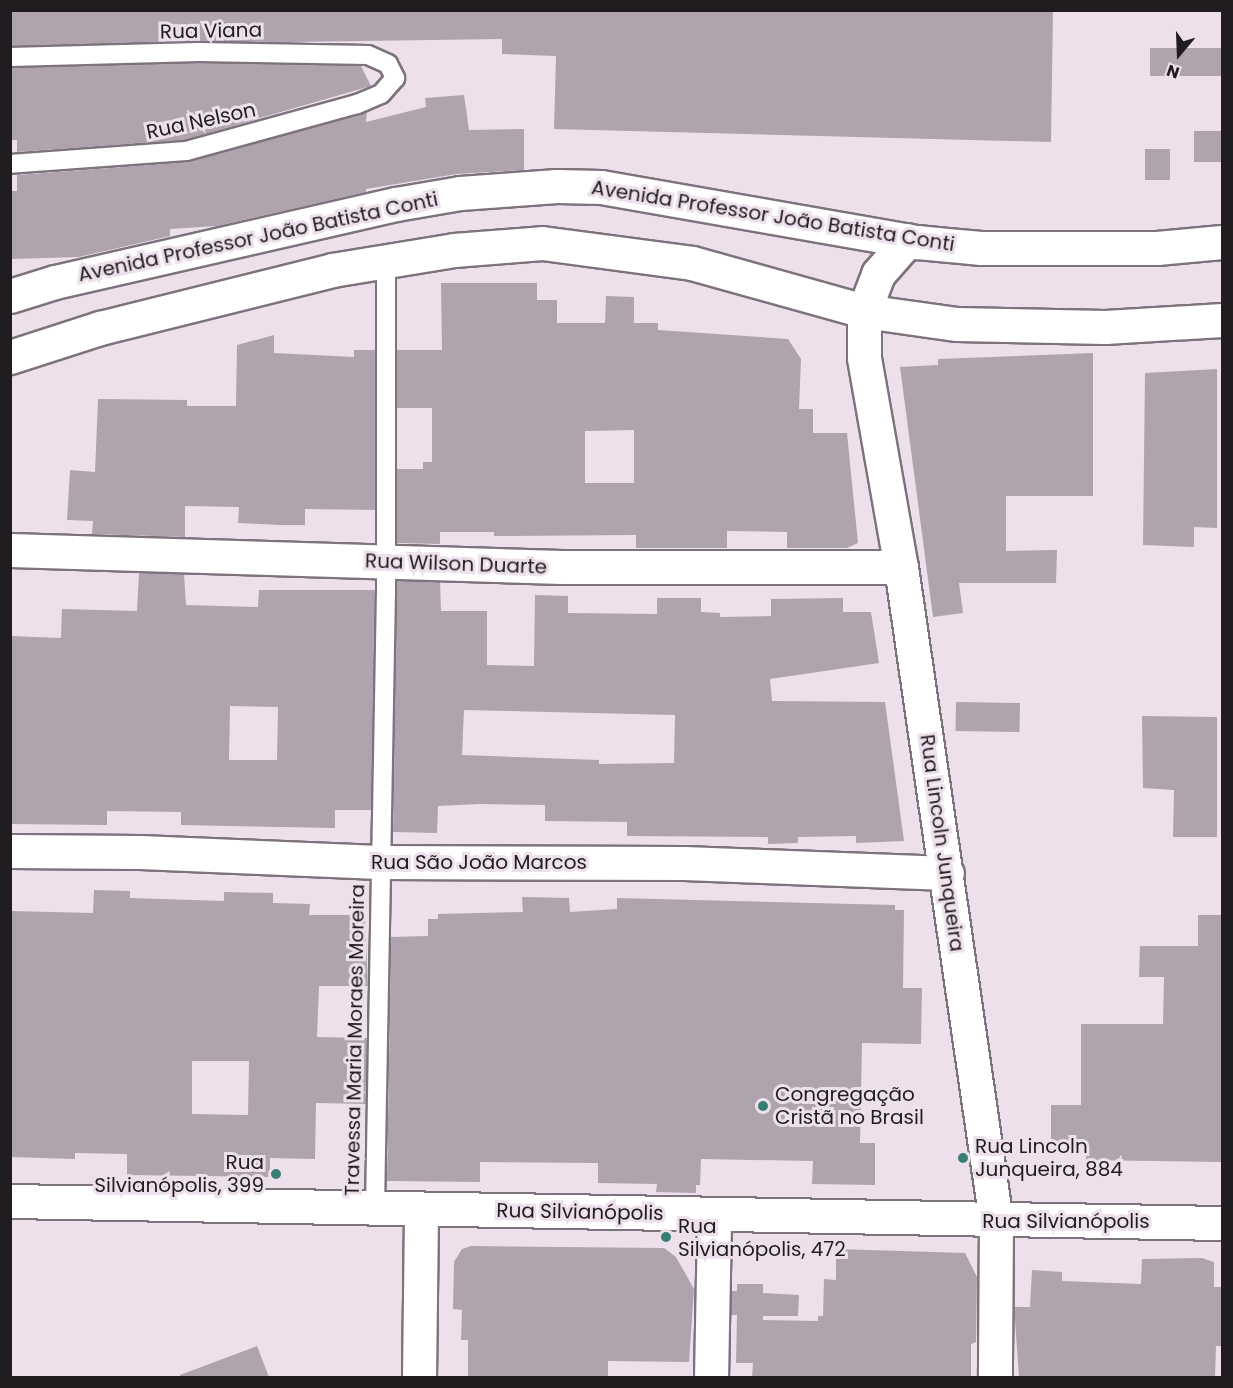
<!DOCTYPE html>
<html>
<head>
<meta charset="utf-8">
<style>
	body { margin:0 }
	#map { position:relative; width:1233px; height:1388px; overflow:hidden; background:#ede0eb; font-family:Poppins,sans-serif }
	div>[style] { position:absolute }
	.building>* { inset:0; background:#afa3ad; transform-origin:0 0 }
	.roads { filter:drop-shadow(2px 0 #7d737c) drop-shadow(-2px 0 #7d737c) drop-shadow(0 2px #7d737c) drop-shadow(0 -2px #7d737c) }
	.lane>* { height:18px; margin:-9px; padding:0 9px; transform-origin:9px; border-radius:9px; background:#fff }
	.street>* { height:33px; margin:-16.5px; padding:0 16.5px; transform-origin:16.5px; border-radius:16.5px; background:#fff }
	.secondary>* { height:33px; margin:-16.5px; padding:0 16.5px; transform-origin:16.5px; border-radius:16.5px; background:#fff }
	.dots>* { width:16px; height:16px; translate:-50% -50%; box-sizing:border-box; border:3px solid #ede0eb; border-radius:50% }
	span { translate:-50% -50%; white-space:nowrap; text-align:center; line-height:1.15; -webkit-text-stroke:6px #ede0eb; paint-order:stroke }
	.street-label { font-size:20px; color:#211c20 }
	.poi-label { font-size:20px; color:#211c20 }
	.left { translate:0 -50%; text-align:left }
	.right { translate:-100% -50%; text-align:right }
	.frame { position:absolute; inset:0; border:12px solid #211c20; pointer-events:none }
	.north { position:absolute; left:1149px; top:24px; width:60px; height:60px; -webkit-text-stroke:4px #ede0eb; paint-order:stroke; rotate:199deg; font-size:16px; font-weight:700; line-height:24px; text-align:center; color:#211c20 }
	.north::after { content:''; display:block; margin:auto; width:21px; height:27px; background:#211c20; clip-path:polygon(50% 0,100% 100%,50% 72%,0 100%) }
</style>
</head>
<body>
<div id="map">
	<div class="building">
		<div style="clip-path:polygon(10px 10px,1053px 10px,1051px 142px,554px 129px,556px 56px,502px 54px,502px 39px,10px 46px)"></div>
		<div style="left:1222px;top:48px;width:28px;height:72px;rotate:90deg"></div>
		<div style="clip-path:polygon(199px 63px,361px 66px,371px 86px,184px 140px,17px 152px,17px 140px,10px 140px,10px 68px)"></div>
		<div style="clip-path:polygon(464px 95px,469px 130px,524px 129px,524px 170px,457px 174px,366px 189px,366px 192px,217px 226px,170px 229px,170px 236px,79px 257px,10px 259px,10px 191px,17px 191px,17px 175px,189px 162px,367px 112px,366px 122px,426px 107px,425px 98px)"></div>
		<div style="left:1222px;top:131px;width:31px;height:28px;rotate:90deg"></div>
		<div style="left:1170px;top:149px;width:31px;height:25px;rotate:90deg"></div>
		<div style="clip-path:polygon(evenodd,441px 283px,537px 283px,537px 300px,557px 300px,557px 323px,605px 323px,606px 296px,634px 297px,634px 323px,658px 323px,658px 330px,788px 339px,801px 359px,799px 409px,813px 409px,813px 433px,847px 433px,858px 543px,847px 548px,787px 548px,787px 532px,727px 531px,727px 548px,636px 548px,636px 535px,494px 536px,494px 532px,440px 532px,440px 544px,397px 543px,397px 469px,423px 469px,423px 462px,432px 462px,432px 408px,397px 408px,397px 350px,442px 350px,441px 283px,634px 430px,634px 483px,585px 483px,585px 431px,634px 430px)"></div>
		<div style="clip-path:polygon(274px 335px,274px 353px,354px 357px,354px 350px,375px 350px,375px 510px,305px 509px,305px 525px,280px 525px,238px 523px,239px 507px,185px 506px,185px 537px,92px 534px,93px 521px,67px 520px,70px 470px,95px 472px,98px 399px,187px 400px,187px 406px,236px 406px,237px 345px)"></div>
		<div style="clip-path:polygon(1093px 353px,1093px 496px,1006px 496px,1006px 551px,1057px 550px,1056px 583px,959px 583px,963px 613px,933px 617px,900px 367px,938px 365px,938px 359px)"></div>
		<div style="clip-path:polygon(1217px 369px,1217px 528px,1194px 527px,1194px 547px,1143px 545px,1145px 373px)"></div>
		<div style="clip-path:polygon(evenodd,139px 573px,184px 574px,186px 605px,258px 607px,259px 590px,375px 590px,371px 810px,335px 810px,335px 828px,181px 825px,181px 812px,107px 811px,107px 825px,10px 824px,10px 636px,61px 638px,62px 609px,137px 611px,139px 573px,230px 706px,278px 707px,277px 760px,229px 760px,230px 706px)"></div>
		<div style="clip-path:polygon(evenodd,397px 581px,440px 582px,441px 611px,487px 611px,487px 665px,534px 666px,535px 595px,568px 596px,568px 613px,657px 614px,657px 598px,701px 598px,701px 612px,720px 613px,720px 617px,771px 616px,771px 599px,843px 598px,843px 612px,871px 612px,879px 663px,770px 679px,772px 701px,885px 702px,904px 841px,856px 843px,856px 836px,798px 837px,798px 843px,768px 844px,768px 837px,627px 836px,627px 822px,545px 821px,545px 805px,480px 804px,438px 806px,437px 833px,393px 832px,397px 581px,464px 710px,675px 715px,674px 763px,599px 764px,599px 760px,462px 755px,464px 710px)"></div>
		<div style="left:956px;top:702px;width:64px;height:29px;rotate:1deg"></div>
		<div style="clip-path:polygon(1142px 716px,1217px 717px,1217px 837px,1173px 837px,1174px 790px,1143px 788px)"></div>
		<div style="clip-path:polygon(evenodd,94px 890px,130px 891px,130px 898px,224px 901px,224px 892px,273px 893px,273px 903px,310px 904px,309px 915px,365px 915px,368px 986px,319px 986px,317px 1037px,367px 1038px,366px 1104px,316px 1103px,315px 1159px,270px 1158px,270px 1177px,127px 1175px,127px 1154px,75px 1153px,75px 1159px,10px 1157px,10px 911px,93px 913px,94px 890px,192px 1061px,249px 1061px,248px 1115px,192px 1114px,192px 1061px)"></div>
		<div style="clip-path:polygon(522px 897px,569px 898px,570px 912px,617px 909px,617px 898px,895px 905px,895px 910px,904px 910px,903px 988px,922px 988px,921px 1044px,862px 1043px,860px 1143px,875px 1143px,875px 1185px,812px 1184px,813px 1161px,701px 1159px,700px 1185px,696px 1185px,696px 1193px,656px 1192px,657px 1184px,598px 1183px,598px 1163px,480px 1162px,480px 1182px,387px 1181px,391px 937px,428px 936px,428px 919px,438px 919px,438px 914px,523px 912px)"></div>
		<div style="clip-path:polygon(1198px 915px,1222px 915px,1222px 1162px,1086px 1160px,1086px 1146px,1051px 1145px,1051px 1105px,1081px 1105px,1081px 1024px,1163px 1024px,1164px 977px,1139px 977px,1140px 946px,1198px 946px)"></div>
		<div style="clip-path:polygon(471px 1246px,664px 1248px,676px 1257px,694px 1289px,689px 1362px,608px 1361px,608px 1377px,468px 1377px,468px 1340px,461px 1340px,462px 1310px,453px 1309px,454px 1262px,462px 1249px)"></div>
		<div style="clip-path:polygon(836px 1249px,965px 1253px,977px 1277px,976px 1342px,971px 1344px,971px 1377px,752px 1377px,753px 1363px,736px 1363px,737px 1315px,731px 1315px,731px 1291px,737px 1291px,737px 1284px,763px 1284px,763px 1293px,799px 1295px,798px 1316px,763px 1316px,763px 1320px,818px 1321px,818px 1316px,823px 1316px,824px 1279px,836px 1280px)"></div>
		<div style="clip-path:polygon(1202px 1258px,1214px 1262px,1214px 1287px,1222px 1287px,1222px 1346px,1216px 1346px,1215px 1377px,1019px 1377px,1014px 1307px,1030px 1307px,1032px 1270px,1062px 1272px,1062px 1281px,1141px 1284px,1142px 1259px)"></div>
		<div style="clip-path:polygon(257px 1346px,269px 1377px,180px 1377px,180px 1375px)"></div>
	</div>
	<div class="roads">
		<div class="lane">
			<div style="left:10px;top:57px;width:189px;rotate:-1.5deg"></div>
			<div style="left:199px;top:52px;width:169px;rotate:1deg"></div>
			<div style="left:368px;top:55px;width:22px;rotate:24deg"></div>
			<div style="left:388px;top:64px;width:16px;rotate:63deg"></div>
			<div style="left:395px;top:78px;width:21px;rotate:131deg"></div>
			<div style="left:381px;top:94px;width:26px;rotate:157deg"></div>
			<div style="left:357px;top:104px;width:177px;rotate:164.6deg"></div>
			<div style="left:186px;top:151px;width:176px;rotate:175.8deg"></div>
			<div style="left:375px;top:1208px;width:615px;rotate:-88.98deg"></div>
			<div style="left:386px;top:593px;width:331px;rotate:-90deg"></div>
		</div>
		<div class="street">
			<div style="left:864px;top:311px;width:47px;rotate:90deg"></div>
			<div style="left:864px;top:358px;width:212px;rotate:80deg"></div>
			<div style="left:901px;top:567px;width:661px;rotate:81.74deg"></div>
			<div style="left:996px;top:1221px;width:157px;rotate:90.4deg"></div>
			<div style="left:10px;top:550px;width:552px;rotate:1.76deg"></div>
			<div style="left:562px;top:567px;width:339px"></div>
			<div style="left:10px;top:851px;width:130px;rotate:0.4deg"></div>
			<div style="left:140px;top:852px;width:239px;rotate:2.4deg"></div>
			<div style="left:379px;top:862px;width:305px;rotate:0.2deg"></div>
			<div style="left:684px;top:863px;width:263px;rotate:2.2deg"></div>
			<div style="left:419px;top:1378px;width:169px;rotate:-89.3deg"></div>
			<div style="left:711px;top:1378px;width:163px;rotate:-88.9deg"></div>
		</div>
		<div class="secondary">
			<div style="left:10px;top:296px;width:47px;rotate:-17.3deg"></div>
			<div style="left:55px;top:282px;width:350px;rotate:-12.9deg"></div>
			<div style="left:396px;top:204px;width:65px;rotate:-9.8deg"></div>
			<div style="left:460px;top:193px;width:97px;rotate:-4.1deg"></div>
			<div style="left:557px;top:186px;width:44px;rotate:1.3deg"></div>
			<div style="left:601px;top:187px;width:321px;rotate:9.9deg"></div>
			<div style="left:917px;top:242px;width:64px;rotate:5.4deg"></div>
			<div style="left:981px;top:248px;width:176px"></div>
			<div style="left:1157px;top:248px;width:65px;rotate:-5.3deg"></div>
			<div style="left:864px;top:311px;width:40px;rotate:-69deg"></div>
			<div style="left:878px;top:274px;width:45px;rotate:-48.6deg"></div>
			<div style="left:10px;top:357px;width:95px;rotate:-17.9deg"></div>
			<div style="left:100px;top:328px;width:239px;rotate:-14deg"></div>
			<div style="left:332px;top:270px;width:124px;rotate:-9.3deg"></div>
			<div style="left:454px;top:250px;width:88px;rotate:-4.5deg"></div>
			<div style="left:542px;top:243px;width:151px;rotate:7.6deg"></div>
			<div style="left:692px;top:263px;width:179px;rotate:15.6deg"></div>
			<div style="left:864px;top:311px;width:94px;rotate:8deg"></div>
			<div style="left:957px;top:324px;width:148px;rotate:1.2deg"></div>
			<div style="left:1105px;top:327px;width:117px;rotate:-3.4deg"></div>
			<div style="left:10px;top:1201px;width:1212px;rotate:1.04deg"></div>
		</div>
	</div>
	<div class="dots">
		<div style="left:763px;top:1106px;background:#387e75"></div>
		<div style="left:963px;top:1158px;background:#387e75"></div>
		<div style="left:276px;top:1174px;background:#387e75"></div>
		<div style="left:666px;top:1237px;background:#387e75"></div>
	</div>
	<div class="street-label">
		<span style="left:211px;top:31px;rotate:-1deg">Rua Viana</span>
		<span style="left:201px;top:121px;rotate:-12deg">Rua Nelson</span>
		<span style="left:773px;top:216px;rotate:9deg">Avenida Professor João Batista Conti</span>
		<span style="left:258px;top:237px;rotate:-12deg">Avenida Professor João Batista Conti</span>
		<span style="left:456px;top:564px;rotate:2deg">Rua Wilson Duarte</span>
		<span style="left:942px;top:843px;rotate:82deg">Rua Lincoln Junqueira</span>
		<span style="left:479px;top:862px">Rua São João Marcos</span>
		<span style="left:355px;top:1040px;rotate:-89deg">Travessa Maria Moraes Moreira</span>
		<span style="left:580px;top:1212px;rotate:1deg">Rua Silvianópolis</span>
		<span style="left:1066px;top:1221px">Rua Silvianópolis</span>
	</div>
	<div class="poi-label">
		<span class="left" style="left:775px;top:1106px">Congregação<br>Cristã no Brasil</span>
		<span class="left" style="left:975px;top:1158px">Rua Lincoln<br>Junqueira, 884</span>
		<span class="right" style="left:264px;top:1174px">Rua<br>Silvianópolis, 399</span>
		<span class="left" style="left:678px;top:1238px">Rua<br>Silvianópolis, 472</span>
	</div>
	<div class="frame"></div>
	<div class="north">N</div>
</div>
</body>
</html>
